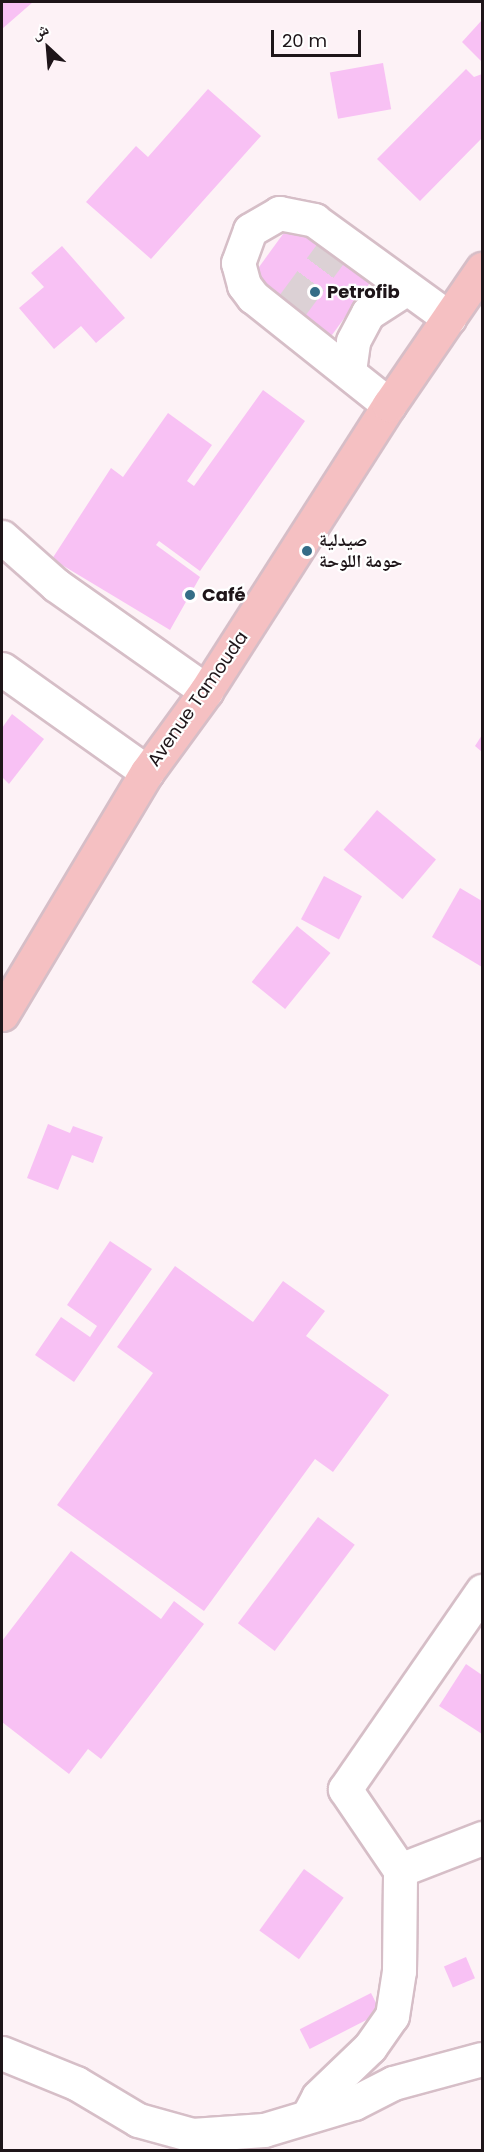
<!DOCTYPE html>
<html>
<head>
<meta charset="utf-8">
<style>
	body { margin:0 }
	#map { position:relative; width:484px; height:2152px; overflow:hidden; background:#fdf2f6; font-family:Poppins,"Noto Naskh Arabic",sans-serif }
	div>[style] { position:absolute }
	.building>* { inset:0; background:#f8c1f4; transform-origin:0 0 }
	.minor-tunnel>* { height:33px; margin-top:-16.5px; transform-origin:0; background:repeating-linear-gradient(90deg,#dcd1d5 0 33px,transparent 0 49px) }
	.roads { filter:drop-shadow(2px 0 #d6bec7) drop-shadow(-2px 0 #d6bec7) drop-shadow(0 2px #d6bec7) drop-shadow(0 -2px #d6bec7) }
	.minor>* { height:33px; margin:-16.5px; padding:0 16.5px; transform-origin:16.5px; border-radius:16.5px; background:#fff }
	.highway>* { height:33px; margin:-16.5px; padding:0 16.5px; transform-origin:16.5px; border-radius:16.5px; background:#f5c0c2 }
	.dots>* { width:16px; height:16px; translate:-50% -50%; box-sizing:border-box; border:3px solid #fff; border-radius:50% }
	span { translate:-50% -50%; white-space:nowrap; text-align:center; line-height:1.15; -webkit-text-stroke:4.5px #fff; paint-order:stroke }
	.poi-label { font-size:18px; color:#1e1519; font-weight:700 }
	.left { translate:0 -50%; text-align:left }
	.street-label { font-size:18px; color:#1e1519 }
	.frame { position:absolute; inset:0; border:3px solid #1e1519; pointer-events:none }
	.north { position:absolute; left:18px; top:18px; width:60px; height:60px; -webkit-text-stroke:4px #fff; paint-order:stroke; rotate:334deg; font-size:16px; font-weight:700; line-height:24px; text-align:center; color:#1e1519 }
	.north::after { content:''; display:block; margin:auto; width:21px; height:27px; background:#1e1519; clip-path:polygon(50% 0,100% 100%,50% 72%,0 100%) }
	.scale { position:absolute; left:271px; top:30px; width:90px; height:27px; box-sizing:border-box; border:3px solid #1e1519; border-top:0; padding-left:8px; font-size:18px; line-height:21px; white-space:nowrap; color:#1e1519; -webkit-text-stroke:4px #fff; paint-order:stroke }
</style>
</head>
<body>
<div id="map">
	<div class="building">
		<div style="clip-path:polygon(2px 2px,33px 2px,2px 29px)"></div>
		<div style="clip-path:polygon(482px 20px,482px 62px,462px 42px)"></div>
		<div style="left:383px;top:63px;width:47px;height:54px;rotate:80deg"></div>
		<div style="clip-path:polygon(466px 69px,474px 77px,482px 74px,482px 138px,420px 201px,377px 159px)"></div>
		<div style="clip-path:polygon(208px 89px,261px 136px,151px 259px,86px 202px,136px 146px,148px 157px)"></div>
		<div style="left:291px;top:223px;width:99px;height:69px;rotate:36deg"></div>
		<div style="clip-path:polygon(62px 246px,125px 318px,96px 343px,81px 326px,54px 349px,19px 308px,44px 287px,31px 273px)"></div>
		<div style="clip-path:polygon(263px 390px,305px 421px,200px 571px,159px 541px,156px 545px,200px 577px,170px 630px,52px 559px,111px 468px,123px 477px,168px 413px,212px 445px,187px 481px,194px 486px)"></div>
		<div style="clip-path:polygon(12px 714px,44px 739px,9px 784px,2px 777px,2px 728px)"></div>
		<div style="clip-path:polygon(482px 735px,482px 752px,475px 746px)"></div>
		<div style="left:377px;top:810px;width:77px;height:52px;rotate:40deg"></div>
		<div style="left:324px;top:876px;width:43px;height:49px;rotate:28deg"></div>
		<div style="clip-path:polygon(460px 888px,482px 901px,482px 967px,432px 937px)"></div>
		<div style="left:297px;top:926px;width:43px;height:72px;rotate:39deg"></div>
		<div style="clip-path:polygon(48px 1124px,70px 1133px,73px 1126px,103px 1137px,93px 1163px,72px 1155px,58px 1190px,27px 1178px)"></div>
		<div style="clip-path:polygon(110px 1241px,152px 1269px,74px 1382px,35px 1355px,61px 1317px,90px 1337px,97px 1326px,67px 1305px)"></div>
		<div style="clip-path:polygon(175px 1266px,253px 1322px,283px 1281px,325px 1311px,306px 1336px,389px 1395px,333px 1472px,315px 1459px,204px 1611px,57px 1505px,153px 1373px,117px 1347px)"></div>
		<div style="left:318px;top:1517px;width:46px;height:133px;rotate:37deg"></div>
		<div style="clip-path:polygon(71px 1551px,161px 1619px,174px 1601px,204px 1624px,101px 1759px,88px 1749px,69px 1774px,2px 1722px,2px 1641px)"></div>
		<div style="clip-path:polygon(466px 1664px,482px 1675px,482px 1734px,439px 1706px)"></div>
		<div style="left:304px;top:1869px;width:49px;height:76px;rotate:36deg"></div>
		<div style="left:466px;top:1957px;width:23px;height:24px;rotate:67deg"></div>
		<div style="left:371px;top:1993px;width:22px;height:80px;rotate:63deg"></div>
	</div>
	<div class="minor-tunnel">
		<div style="left:291px;top:307px;width:67px;rotate:-53.5deg"></div>
	</div>
	<div class="roads">
		<div class="minor">
			<div style="left:349px;top:371px;width:30px;rotate:-82deg"></div>
			<div style="left:353px;top:341px;width:32px;rotate:-62deg"></div>
			<div style="left:368px;top:313px;width:46px;rotate:-32.7deg"></div>
			<div style="left:389px;top:405px;width:174px;rotate:-141.5deg"></div>
			<div style="left:253px;top:297px;width:15px;rotate:-127deg"></div>
			<div style="left:244px;top:285px;width:23px;rotate:-105deg"></div>
			<div style="left:238px;top:263px;width:35px;rotate:-70deg"></div>
			<div style="left:250px;top:230px;width:34px;rotate:-30deg"></div>
			<div style="left:279px;top:213px;width:36px;rotate:11deg"></div>
			<div style="left:314px;top:220px;width:167px;rotate:36deg"></div>
			<div style="left:2px;top:537px;width:72px;rotate:41.6deg"></div>
			<div style="left:56px;top:585px;width:184px;rotate:35.2deg"></div>
			<div style="left:2px;top:669px;width:178px;rotate:35.4deg"></div>
			<div style="left:400px;top:1870px;width:88px;rotate:-21.3deg"></div>
			<div style="left:2px;top:2053px;width:80px;rotate:22.1deg"></div>
			<div style="left:76px;top:2083px;width:72px;rotate:30.8deg"></div>
			<div style="left:138px;top:2120px;width:56px;rotate:15.5deg"></div>
			<div style="left:192px;top:2135px;width:72px;rotate:-4deg"></div>
			<div style="left:264px;top:2130px;width:94px;rotate:-16.7deg"></div>
			<div style="left:354px;top:2103px;width:44px;rotate:-27.1deg"></div>
			<div style="left:393px;top:2083px;width:92px;rotate:-15.1deg"></div>
			<div style="left:308px;top:2116px;width:21px;rotate:-62deg"></div>
			<div style="left:318px;top:2097px;width:72px;rotate:-43.9deg"></div>
			<div style="left:370px;top:2047px;width:38px;rotate:-55deg"></div>
			<div style="left:392px;top:2016px;width:46px;rotate:-81.2deg"></div>
			<div style="left:399px;top:1971px;width:101px;rotate:-89.4deg"></div>
			<div style="left:400px;top:1870px;width:98px;rotate:-124.2deg"></div>
			<div style="left:345px;top:1789px;width:241px;rotate:-55.3deg"></div>
		</div>
		<div class="highway">
			<div style="left:2px;top:1014px;width:282px;rotate:-59.1deg"></div>
			<div style="left:147px;top:772px;width:100px;rotate:-53.9deg"></div>
			<div style="left:206px;top:691px;width:340px;rotate:-57.4deg"></div>
			<div style="left:389px;top:405px;width:165px;rotate:-55.6deg"></div>
		</div>
	</div>
	<div class="dots">
		<div style="left:315px;top:292px;background:#356c87"></div>
		<div style="left:307px;top:551px;background:#356c87"></div>
		<div style="left:190px;top:595px;background:#356c87"></div>
	</div>
	<div class="poi-label">
		<span class="left" style="left:327px;top:292px">Petrofib</span>
		<span class="left" style="left:319px;top:551px">صيدلية<br>حومة اللوحة</span>
		<span class="left" style="left:202px;top:595px">Café</span>
	</div>
	<div class="street-label">
		<span style="left:198px;top:699px;rotate:-55deg">Avenue Tamouda</span>
	</div>
	<div class="frame"></div>
	<div class="north">ش</div>
	<div class="scale">20 m</div>
</div>
</body>
</html>
